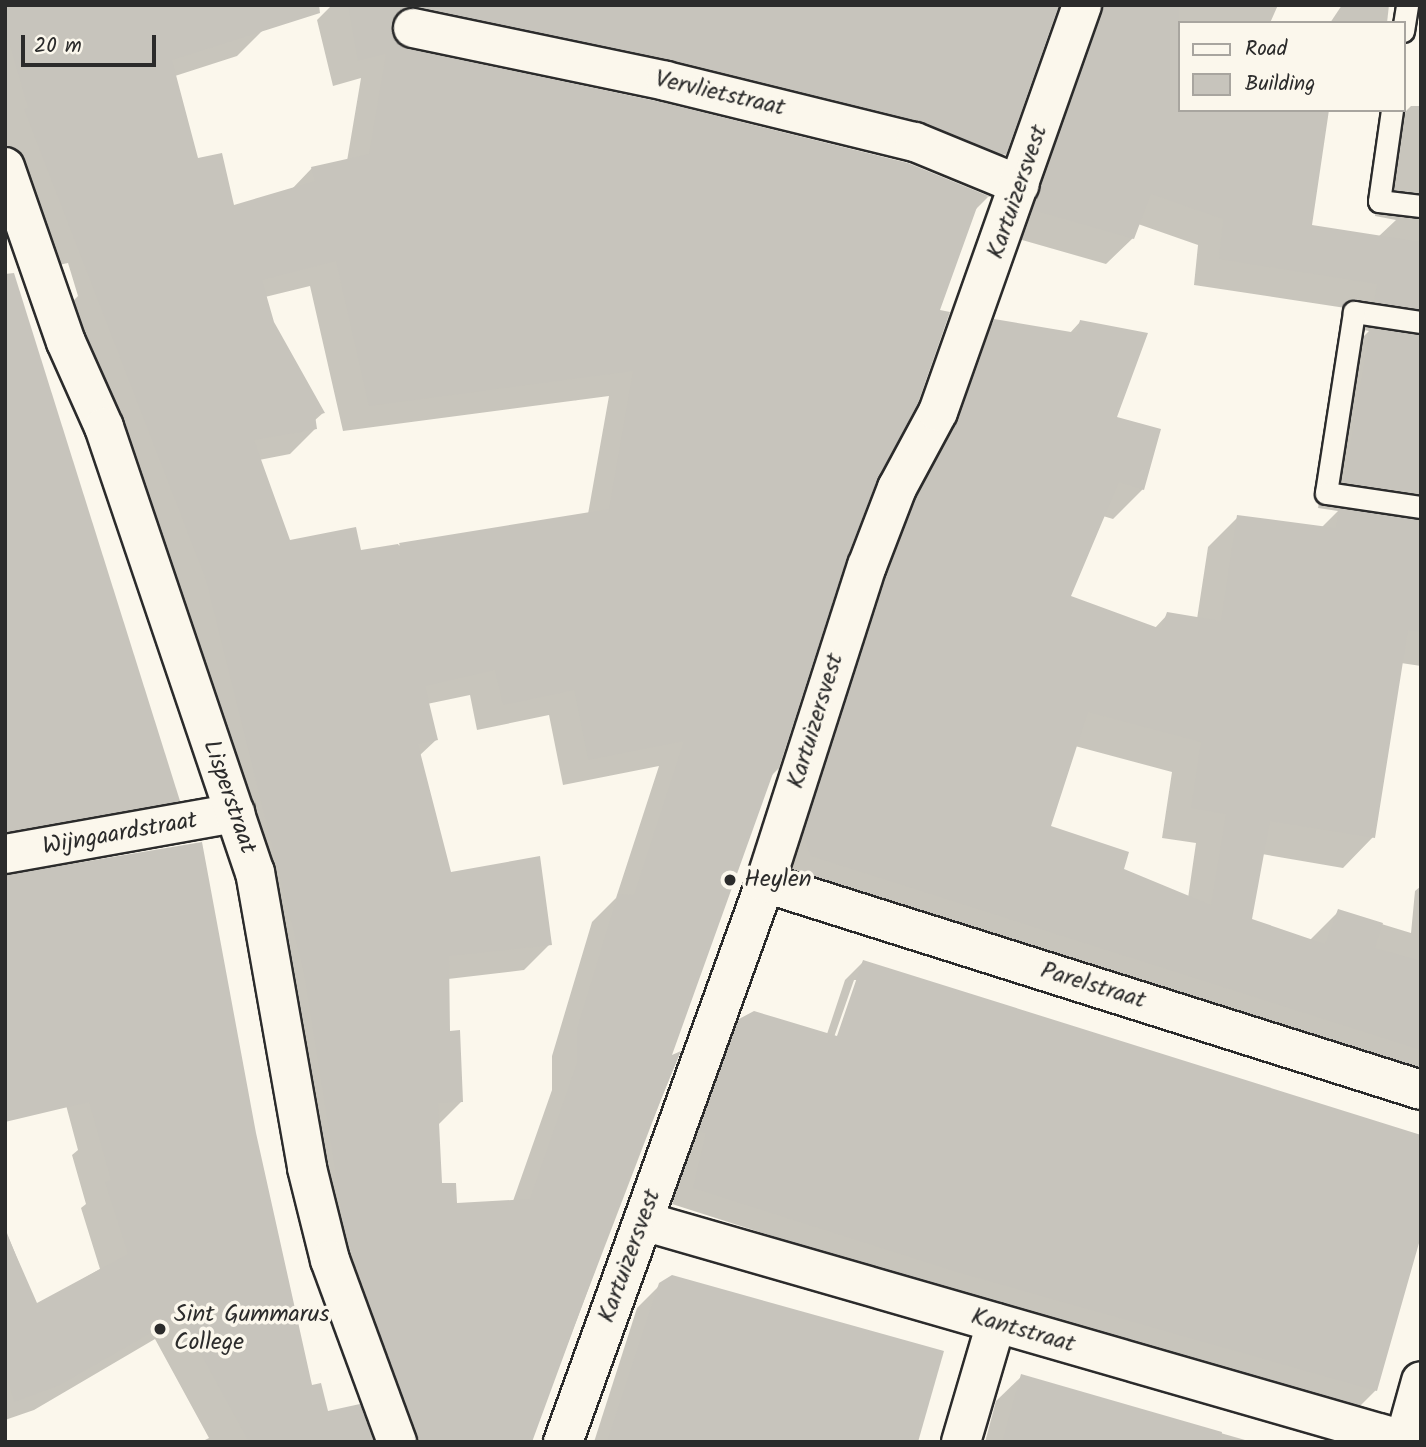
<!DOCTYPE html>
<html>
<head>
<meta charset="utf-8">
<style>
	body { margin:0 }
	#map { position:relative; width:1426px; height:1447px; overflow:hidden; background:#fbf7ec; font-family:Kalam,sans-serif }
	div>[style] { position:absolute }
	.shadow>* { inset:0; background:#0003 }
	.building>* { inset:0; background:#c7c4bc }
	.roads { filter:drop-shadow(2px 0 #2b2b2b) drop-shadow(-2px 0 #2b2b2b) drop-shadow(0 2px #2b2b2b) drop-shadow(0 -2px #2b2b2b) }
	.lane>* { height:21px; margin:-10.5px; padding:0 10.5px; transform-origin:10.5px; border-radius:10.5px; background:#fbf7ec }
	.street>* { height:38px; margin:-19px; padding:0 19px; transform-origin:19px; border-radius:19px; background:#fbf7ec }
	.secondary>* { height:38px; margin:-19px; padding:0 19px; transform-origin:19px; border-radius:19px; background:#fbf7ec }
	.dots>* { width:19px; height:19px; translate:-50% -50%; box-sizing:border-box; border:4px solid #fbf7ec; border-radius:50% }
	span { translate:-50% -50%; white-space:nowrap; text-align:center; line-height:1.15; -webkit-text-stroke:7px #fbf7ec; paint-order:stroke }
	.street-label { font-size:24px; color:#2b2b2b }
	.poi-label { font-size:24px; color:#2b2b2b }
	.left { translate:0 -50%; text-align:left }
	.frame { position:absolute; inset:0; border:7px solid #2b2b2b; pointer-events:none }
	.legend { position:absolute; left:1178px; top:21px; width:228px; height:91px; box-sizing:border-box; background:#fbf7ec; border:2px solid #a8a59f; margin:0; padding:9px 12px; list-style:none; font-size:21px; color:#2b2b2b }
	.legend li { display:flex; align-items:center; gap:14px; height:35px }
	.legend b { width:35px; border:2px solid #a8a59f }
	.scale { position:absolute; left:21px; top:35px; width:135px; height:32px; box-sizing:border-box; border:4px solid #2b2b2b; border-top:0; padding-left:9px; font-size:21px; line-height:24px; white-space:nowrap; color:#2b2b2b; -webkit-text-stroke:5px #fbf7ec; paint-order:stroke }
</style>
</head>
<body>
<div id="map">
	<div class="shadow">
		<div style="clip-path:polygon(evenodd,5px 5px,263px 30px,237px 56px,175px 76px,197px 160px,233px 208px,290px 191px,312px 168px,347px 161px,361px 78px,333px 86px,317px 20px,332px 5px,1278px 5px,1270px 23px,1179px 23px,1179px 110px,1310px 226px,1378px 237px,1396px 220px,1375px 216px,1385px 132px,1411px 106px,1421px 106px,1421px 504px,1406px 518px,1421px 559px,1421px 666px,1401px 663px,1373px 837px,1343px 868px,1262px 854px,1250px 920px,1309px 941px,1339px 911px,1411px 933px,1415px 891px,1421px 886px,1421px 1090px,774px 867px,964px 351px,995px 321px,1069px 334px,1080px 322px,1143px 489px,1113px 519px,1103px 516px,1069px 597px,1154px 629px,1168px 614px,1197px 619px,1208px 547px,1238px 517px,1321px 528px,1338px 511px,1318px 508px,1344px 356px,1369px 331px,1349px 327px,1352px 309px,1194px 285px,1198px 245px,1138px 224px,1133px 238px,1106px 264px,1008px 236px,1064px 10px,1055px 9px,1004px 154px,978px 180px,894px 146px,645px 85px,391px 32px,408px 51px,908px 165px,988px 197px,974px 211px,845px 558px,777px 770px,770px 777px,669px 1059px,678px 1055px,530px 1442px,389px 1442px,279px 1000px,65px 309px,78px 296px,68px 263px,49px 267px,5px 146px,5px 5px,310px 286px,343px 431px,609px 396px,588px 514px,359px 552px,289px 542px,259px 460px,290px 454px,316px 428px,314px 421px,323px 413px,272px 323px,265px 297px,310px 286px,5px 5px,470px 695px,477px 730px,549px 715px,563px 785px,659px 766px,616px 898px,592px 922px,552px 1056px,552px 1090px,513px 1201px,456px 1205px,440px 1185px,437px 1126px,462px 1101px,448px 1033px,448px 979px,524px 970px,550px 944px,450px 873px,419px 756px,436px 740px,427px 704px,470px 695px,5px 5px,1075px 746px,1172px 772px,1162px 838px,1196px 843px,1188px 898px,1122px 870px,1048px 827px,1075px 746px)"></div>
		<div style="clip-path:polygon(1342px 5px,1389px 5px,1387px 23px,1330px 23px)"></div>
		<div style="clip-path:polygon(5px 315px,178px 800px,153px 825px,5px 851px)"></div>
		<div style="clip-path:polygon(5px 877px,254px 1134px,323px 1442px,201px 1442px,209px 1438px,155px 1339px,34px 1410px,5px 1420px,5px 1228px,36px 1306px,100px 1269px,81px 1208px,86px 1204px,72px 1155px,78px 1150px)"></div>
		<div style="clip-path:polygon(evenodd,863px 962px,1376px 1390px,1358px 1408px,938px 1289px,672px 1204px,689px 1151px,682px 1149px,722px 1039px,740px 1020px,827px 1034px,845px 980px,863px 962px,854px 980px,858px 980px,836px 1045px,832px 1043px,854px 980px)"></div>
		<div style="clip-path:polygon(660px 1285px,917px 1442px,594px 1442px,637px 1308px)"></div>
		<div style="clip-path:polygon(1022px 1376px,1252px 1442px,985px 1442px,996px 1401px)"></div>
	</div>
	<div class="building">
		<div style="clip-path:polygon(evenodd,5px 5px,319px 5px,320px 13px,172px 60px,198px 158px,222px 153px,234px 205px,315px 181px,311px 167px,369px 154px,386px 54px,358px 61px,348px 5px,1059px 5px,1006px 155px,920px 121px,671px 60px,417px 7px,406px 8px,392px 23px,393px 35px,409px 49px,661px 102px,908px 163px,991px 197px,981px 196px,940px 310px,950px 312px,918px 403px,877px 480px,847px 558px,778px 771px,776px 765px,672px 1055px,681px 1051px,633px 1167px,532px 1442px,418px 1442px,345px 1231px,304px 973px,206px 580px,24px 109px,28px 108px,5px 28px,5px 5px,336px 261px,369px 406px,633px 371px,609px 509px,399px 543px,401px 549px,398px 544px,361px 550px,356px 527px,290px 540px,254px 440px,317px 429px,315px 415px,325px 413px,274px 322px,262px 280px,336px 261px,5px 5px,495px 670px,503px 705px,574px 690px,588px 760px,684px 741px,634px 895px,618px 894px,577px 1029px,577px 1063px,530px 1199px,457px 1203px,456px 1183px,442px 1183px,438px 1103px,463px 1102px,460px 1030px,450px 1031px,449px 956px,552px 945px,540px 856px,451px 872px,418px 744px,438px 740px,425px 686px,495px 670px)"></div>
		<div style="clip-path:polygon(1103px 5px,1179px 5px,1179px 110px,1329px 110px,1312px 225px,1421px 242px,1421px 309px,1374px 302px,1377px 284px,1219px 259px,1223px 219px,1151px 194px,1134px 239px,1033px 210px)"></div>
		<div style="clip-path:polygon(14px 273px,180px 801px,5px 832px,5px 274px)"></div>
		<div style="clip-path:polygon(evenodd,994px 319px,1077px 333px,1080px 320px,1148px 333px,1117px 417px,1161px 429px,1144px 490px,1119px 482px,1071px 596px,1161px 629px,1167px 612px,1221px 621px,1237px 515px,1336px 528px,1339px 508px,1421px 520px,1421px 632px,1408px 630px,1375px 838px,1270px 821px,1252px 919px,1325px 944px,1338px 909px,1383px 923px,1375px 948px,1421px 961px,1421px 1050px,811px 856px,803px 835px,888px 573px,917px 497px,959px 419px,994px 319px,1088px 712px,1201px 742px,1191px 808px,1226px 814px,1211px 905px,1124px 869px,1129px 852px,1051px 826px,1088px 712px)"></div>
		<div style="clip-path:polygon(1370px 328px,1421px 335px,1421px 494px,1344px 482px)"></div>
		<div style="clip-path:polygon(202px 842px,256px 1133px,312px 1385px,321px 1383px,328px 1411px,360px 1404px,374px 1442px,249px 1442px,180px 1316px,60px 1385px,14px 1402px,5px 1372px,5px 1230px,37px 1303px,128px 1254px,105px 1182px,111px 1180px,89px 1102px,5px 1122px,5px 875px)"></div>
		<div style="clip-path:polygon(863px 960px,1421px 1135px,1421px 1236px,1377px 1391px,957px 1272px,693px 1188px,706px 1133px,699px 1131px,739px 1019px,754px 1011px,837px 1036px)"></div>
		<div style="clip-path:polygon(672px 1275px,944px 1351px,918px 1442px,607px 1442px,659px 1283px)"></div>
		<div style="clip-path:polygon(1021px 1374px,1222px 1432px,1220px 1442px,1002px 1442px)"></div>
	</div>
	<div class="roads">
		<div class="lane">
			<div style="left:1403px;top:31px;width:26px;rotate:-81deg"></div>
			<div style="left:1392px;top:110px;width:92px;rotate:98.1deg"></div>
			<div style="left:1379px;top:201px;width:42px;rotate:6.8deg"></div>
			<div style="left:1421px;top:322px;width:68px;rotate:-171.5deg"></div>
			<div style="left:1354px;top:312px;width:183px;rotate:98.8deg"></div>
			<div style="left:1326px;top:493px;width:96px;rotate:8.4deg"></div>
		</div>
		<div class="street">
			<div style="left:413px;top:28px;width:258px;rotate:11.8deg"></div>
			<div style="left:666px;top:81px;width:256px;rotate:13.8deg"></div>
			<div style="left:915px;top:142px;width:113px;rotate:22.3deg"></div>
			<div style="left:5px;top:854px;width:234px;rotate:-10.1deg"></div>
			<div style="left:765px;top:883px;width:688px;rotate:17.51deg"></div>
			<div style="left:643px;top:1221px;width:791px;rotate:16.07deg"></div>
			<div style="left:961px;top:1442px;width:124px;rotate:-73.6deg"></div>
			<div style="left:1404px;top:1442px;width:63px;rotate:-74.4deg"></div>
		</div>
		<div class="secondary">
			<div style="left:5px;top:167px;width:185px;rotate:70.8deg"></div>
			<div style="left:66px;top:342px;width:93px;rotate:65.9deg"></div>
			<div style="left:104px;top:427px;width:470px;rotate:71.3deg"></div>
			<div style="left:255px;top:872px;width:301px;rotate:80deg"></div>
			<div style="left:307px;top:1168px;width:95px;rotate:76deg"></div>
			<div style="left:330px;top:1260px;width:194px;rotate:69.8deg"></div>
			<div style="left:563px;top:1442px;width:594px;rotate:-70.13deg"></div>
			<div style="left:765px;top:883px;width:333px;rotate:-72.2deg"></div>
			<div style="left:867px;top:566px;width:84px;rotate:-69deg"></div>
			<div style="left:897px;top:488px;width:86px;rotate:-61.7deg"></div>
			<div style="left:938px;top:412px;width:432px;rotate:-70.5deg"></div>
		</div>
	</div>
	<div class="dots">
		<div style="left:730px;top:880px;background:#2b2b2b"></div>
		<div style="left:160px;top:1329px;background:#2b2b2b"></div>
	</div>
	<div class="street-label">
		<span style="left:720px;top:94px;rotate:13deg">Vervlietstraat</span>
		<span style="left:1018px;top:192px;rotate:-71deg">Kartuizersvest</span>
		<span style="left:816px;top:721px;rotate:-73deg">Kartuizersvest</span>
		<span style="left:229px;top:797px;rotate:71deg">Lisperstraat</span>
		<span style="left:120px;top:834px;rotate:-10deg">Wijngaardstraat</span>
		<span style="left:1093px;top:986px;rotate:17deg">Parelstraat</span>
		<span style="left:630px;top:1256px;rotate:-70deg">Kartuizersvest</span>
		<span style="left:1023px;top:1331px;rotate:16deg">Kantstraat</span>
	</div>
	<div class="poi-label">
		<span class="left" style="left:744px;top:880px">Heylen</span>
		<span class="left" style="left:174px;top:1329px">Sint Gummarus<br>College</span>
	</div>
	<div class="frame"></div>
	<ul class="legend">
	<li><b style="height:9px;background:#fbf7ec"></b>Road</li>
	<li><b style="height:19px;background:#c7c4bc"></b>Building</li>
	</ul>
	<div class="scale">20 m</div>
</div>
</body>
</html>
